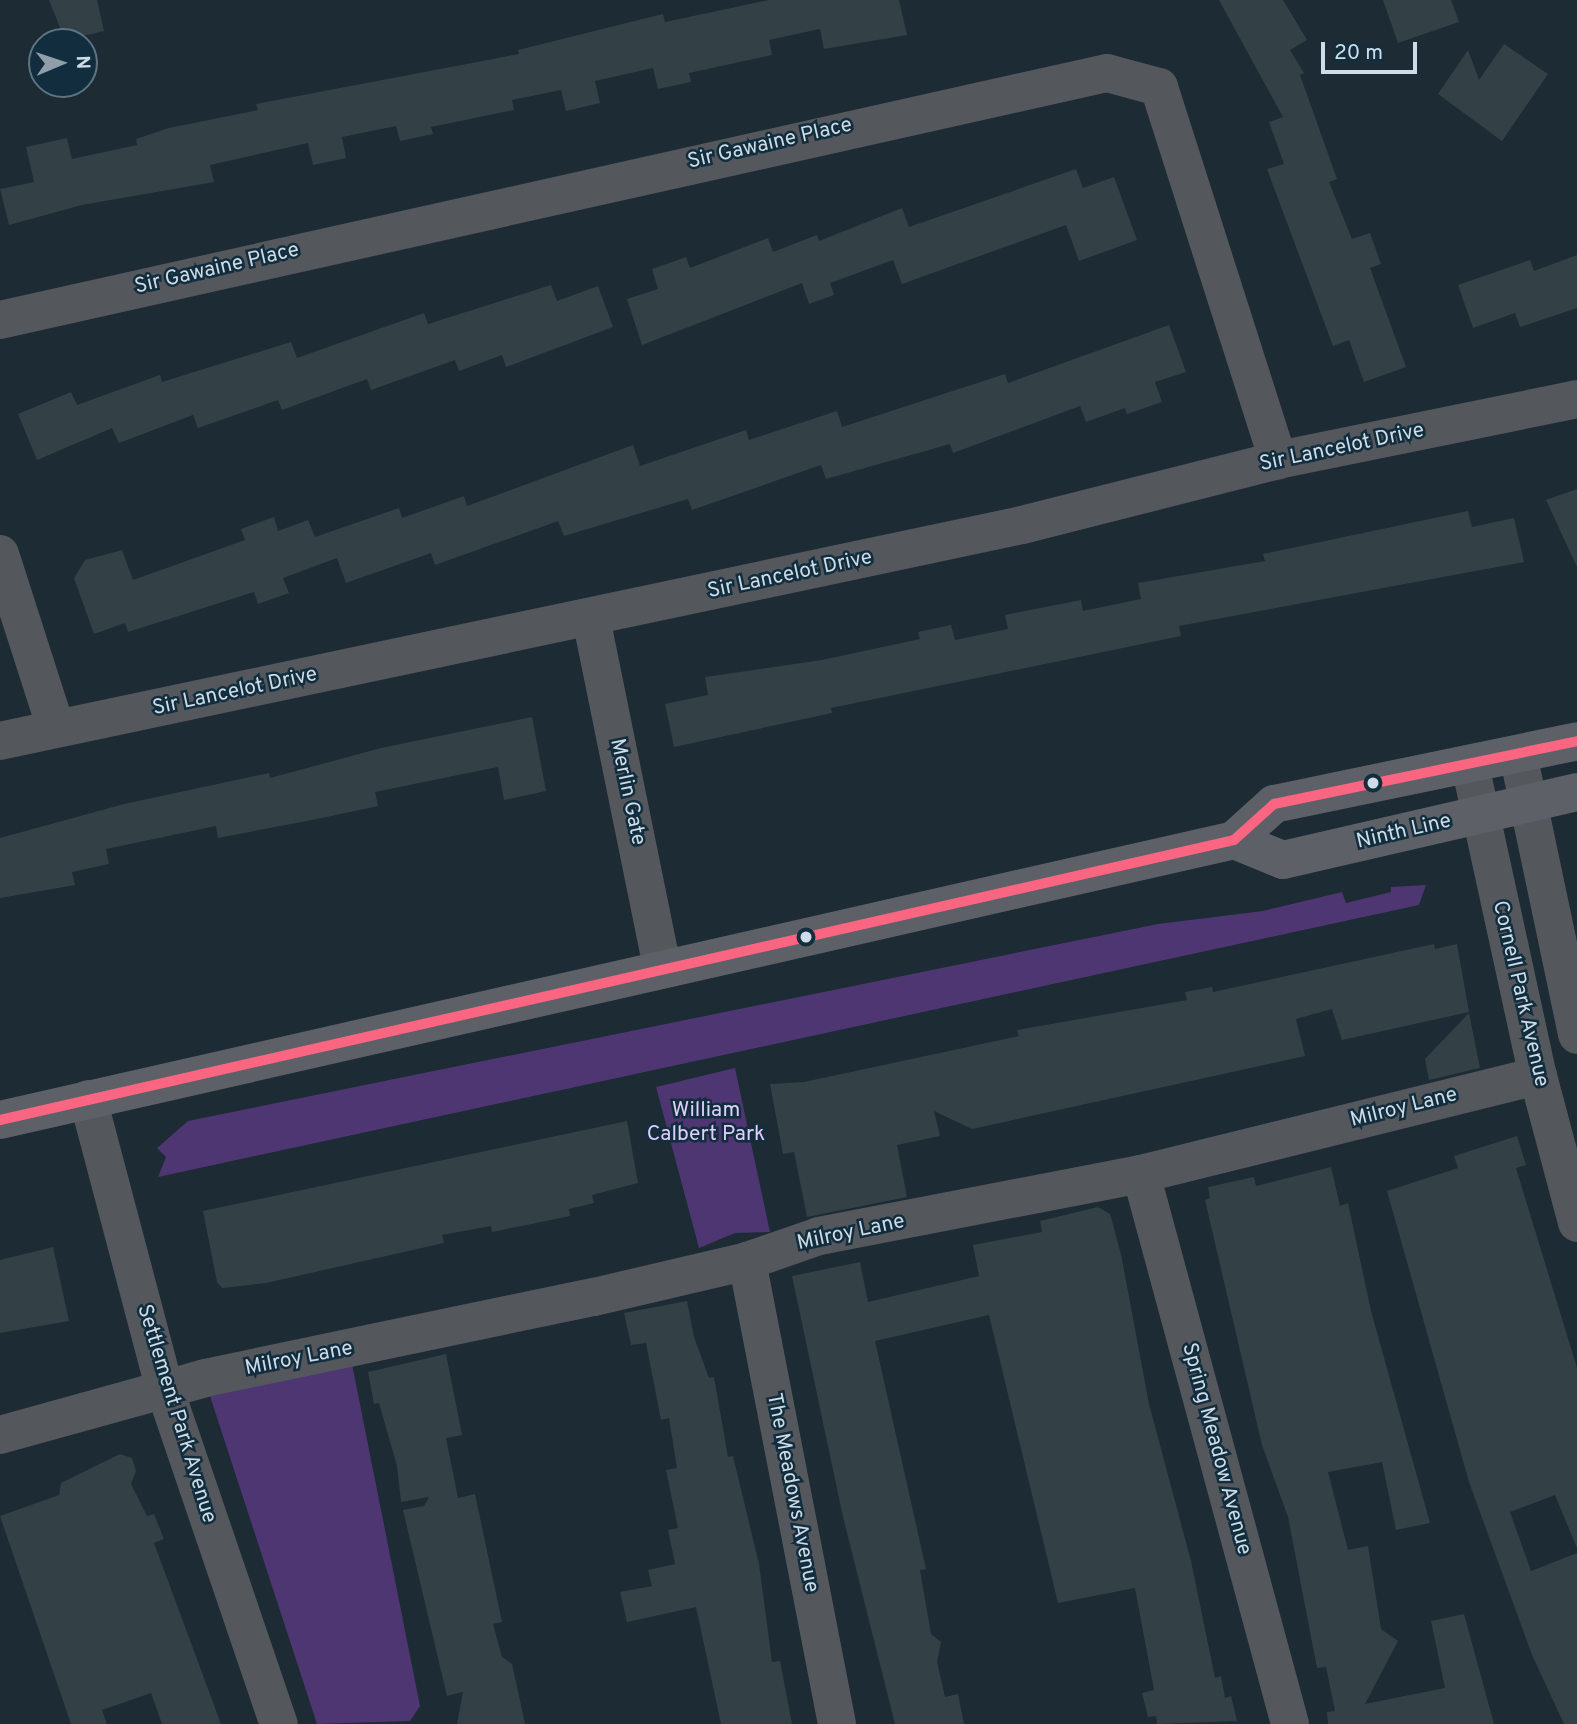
<!DOCTYPE html>
<html>
<head>
<meta charset="utf-8">
<style>
	body { margin:0 }
	#map { position:relative; width:1577px; height:1724px; overflow:hidden; background:#1c2b34; font-family:Overpass,sans-serif }
	div>[style] { position:absolute }
	.green>* { inset:0; background:#4d3671 }
	.building>* { inset:0; background:#334146 }
	.street>* { height:38px; margin:-19px; padding:0 19px; transform-origin:19px; border-radius:19px; background:#54575c }
	.secondary>* { height:38px; margin:-19px; padding:0 19px; transform-origin:19px; border-radius:19px; background:#5d6167 }
	.bus-1>* { height:10px; margin:-5px; padding:0 5px; transform-origin:5px; border-radius:5px; background:#fa6682 }
	.dots>* { width:19px; height:19px; translate:-50% -50%; box-sizing:border-box; border:4px solid #122e3e; border-radius:50% }
	span { translate:-50% -50%; white-space:nowrap; text-align:center; line-height:1.15; -webkit-text-stroke:5px #122e3e; paint-order:stroke }
	.street-label { font-size:21px; color:#cddce7 }
	.park-label { font-size:21px; color:#e0cffb }
	.north { position:absolute; left:28px; top:28px; width:70px; height:70px; box-sizing:border-box; background:#122e3e; border:2px solid #5d7482; border-radius:50%; rotate:88deg; font-size:19px; font-weight:700; line-height:28px; text-align:center; color:#cddce7 }
	.north::after { content:''; display:block; margin:auto; width:24px; height:32px; background:#8f9ea8; clip-path:polygon(50% 0,100% 100%,50% 72%,0 100%) }
	.scale { position:absolute; left:1321px; top:42px; width:96px; height:32px; box-sizing:border-box; border:4px solid #cddce7; border-top:0; padding-left:9px; font-size:21px; line-height:24px; white-space:nowrap; color:#cddce7; -webkit-text-stroke:5px #122e3e; paint-order:stroke }
</style>
</head>
<body>
<div id="map">
	<div class="green">
		<div style="clip-path:polygon(1426px 885px,1419px 905px,158px 1177px,166px 1157px,157px 1148px,188px 1121px,1158px 924px,1263px 911px,1342px 892px,1346px 903px,1391px 892px,1391px 887px)"></div>
		<div style="clip-path:polygon(735px 1068px,770px 1232px,735px 1233px,699px 1248px,656px 1087px)"></div>
		<div style="clip-path:polygon(351px 1359px,420px 1706px,410px 1721px,317px 1724px,208px 1390px)"></div>
	</div>
	<div class="building">
		<div style="clip-path:polygon(49px 0,97px 0,104px 31px,65px 40px)"></div>
		<div style="clip-path:polygon(769px 0,899px 0,907px 35px,824px 49px,820px 29px,769px 40px,772px 55px,689px 73px,691px 82px,658px 89px,653px 68px,595px 81px,600px 103px,566px 111px,561px 90px,512px 100px,514px 110px,431px 127px,433px 134px,400px 141px,396px 126px,342px 137px,346px 158px,313px 165px,308px 143px,210px 165px,214px 182px,82px 205px,9px 225px,0 189px,34px 182px,26px 147px,67px 138px,72px 159px,137px 145px,136px 139px,169px 128px,258px 110px,256px 104px,519px 54px,518px 50px,663px 14px,665px 22px)"></div>
		<div style="clip-path:polygon(1219px 0,1283px 0,1307px 40px,1290px 50px,1304px 73px,1300px 75px,1337px 179px,1329px 182px,1352px 239px,1370px 233px,1381px 264px,1370px 268px,1406px 367px,1364px 382px,1349px 340px,1333px 346px,1267px 169px,1284px 164px,1269px 122px,1283px 117px)"></div>
		<div style="clip-path:polygon(1383px 0,1451px 0,1459px 22px,1398px 43px)"></div>
		<div style="clip-path:polygon(1504px 44px,1548px 74px,1502px 141px,1438px 94px,1468px 50px,1479px 80px)"></div>
		<div style="clip-path:polygon(1076px 169px,1083px 188px,1114px 177px,1137px 240px,1079px 261px,1066px 225px,902px 284px,893px 260px,830px 283px,834px 295px,809px 304px,802px 283px,642px 345px,627px 299px,658px 289px,652px 269px,686px 257px,690px 268px,768px 238px,773px 252px,817px 235px,819px 241px,902px 208px,909px 227px)"></div>
		<div style="clip-path:polygon(1577px 255px,1577px 308px,1520px 327px,1515px 313px,1473px 328px,1458px 285px,1530px 260px,1534px 271px)"></div>
		<div style="clip-path:polygon(551px 285px,557px 301px,598px 286px,613px 327px,506px 367px,502px 355px,459px 371px,455px 360px,371px 390px,367px 379px,282px 410px,278px 400px,198px 428px,193px 415px,119px 443px,112px 428px,37px 460px,18px 414px,71px 392px,77px 405px,160px 375px,162px 382px,291px 342px,297px 358px,424px 313px,428px 324px)"></div>
		<div style="clip-path:polygon(1169px 325px,1186px 372px,1155px 382px,1162px 402px,1127px 414px,1125px 408px,1086px 422px,1080px 406px,953px 453px,950px 444px,826px 479px,821px 465px,692px 510px,688px 499px,564px 536px,558px 521px,435px 565px,431px 553px,346px 583px,337px 558px,283px 578px,289px 593px,258px 604px,254px 592px,128px 632px,125px 623px,94px 634px,74px 578px,85px 560px,122px 550px,133px 580px,245px 540px,241px 529px,274px 517px,278px 531px,308px 520px,315px 537px,399px 508px,402px 518px,464px 496px,467px 506px,633px 445px,640px 466px,746px 430px,749px 440px,837px 411px,842px 427px,1005px 374px,1008px 383px)"></div>
		<div style="clip-path:polygon(1577px 489px,1577px 567px,1546px 500px)"></div>
		<div style="clip-path:polygon(1468px 511px,1472px 527px,1514px 518px,1524px 562px,1179px 626px,1181px 636px,831px 708px,832px 713px,674px 747px,665px 704px,708px 695px,705px 677px,822px 660px,920px 639px,918px 632px,951px 625px,955px 640px,1008px 629px,1005px 615px,1081px 600px,1083px 611px,1141px 599px,1138px 583px,1265px 561px,1263px 554px)"></div>
		<div style="clip-path:polygon(532px 717px,546px 791px,504px 800px,498px 767px,473px 772px,375px 792px,378px 806px,317px 819px,218px 838px,216px 826px,106px 849px,109px 864px,72px 872px,75px 885px,0 898px,0 838px,124px 804px,269px 773px,270px 778px,381px 748px)"></div>
		<div style="clip-path:polygon(1434px 944px,1435px 949px,1457px 944px,1469px 1012px,1342px 1040px,1332px 1009px,1296px 1019px,1305px 1056px,972px 1129px,934px 1111px,940px 1136px,897px 1145px,907px 1197px,807px 1217px,794px 1152px,783px 1154px,770px 1084px,804px 1082px,1019px 1036px,1017px 1030px,1187px 1000px,1185px 992px,1212px 987px,1213px 992px)"></div>
		<div style="clip-path:polygon(1469px 1013px,1480px 1068px,1429px 1080px,1425px 1059px)"></div>
		<div style="clip-path:polygon(627px 1121px,638px 1183px,592px 1195px,594px 1203px,569px 1209px,570px 1216px,492px 1232px,491px 1226px,442px 1235px,444px 1243px,266px 1283px,222px 1288px,217px 1282px,203px 1211px)"></div>
		<div style="clip-path:polygon(1517px 1136px,1526px 1165px,1516px 1168px,1577px 1368px,1577px 1548px,1555px 1495px,1510px 1512px,1531px 1571px,1577px 1553px,1577px 1724px,1564px 1724px,1532px 1655px,1469px 1482px,1387px 1191px,1458px 1168px,1454px 1156px)"></div>
		<div style="clip-path:polygon(1331px 1167px,1340px 1206px,1348px 1203px,1371px 1311px,1430px 1523px,1396px 1530px,1382px 1462px,1328px 1472px,1348px 1550px,1368px 1546px,1381px 1629px,1398px 1641px,1365px 1704px,1445px 1688px,1431px 1621px,1464px 1614px,1494px 1724px,1328px 1724px,1327px 1712px,1335px 1711px,1326px 1667px,1317px 1668px,1288px 1517px,1262px 1445px,1205px 1200px,1210px 1198px,1208px 1187px,1254px 1177px,1256px 1186px)"></div>
		<div style="clip-path:polygon(1098px 1207px,1110px 1214px,1121px 1254px,1149px 1404px,1191px 1561px,1215px 1678px,1221px 1676px,1225px 1698px,1231px 1696px,1237px 1721px,1157px 1724px,1156px 1716px,1148px 1717px,1142px 1693px,1154px 1690px,1135px 1588px,1058px 1603px,989px 1315px,875px 1341px,926px 1569px,920px 1570px,931px 1634px,941px 1642px,937px 1662px,945px 1697px,958px 1694px,964px 1724px,895px 1724px,843px 1517px,792px 1276px,860px 1262px,868px 1302px,979px 1276px,973px 1245px,1042px 1232px,1040px 1221px)"></div>
		<div style="clip-path:polygon(53px 1247px,69px 1321px,0 1333px,0 1260px)"></div>
		<div style="clip-path:polygon(687px 1301px,694px 1337px,709px 1378px,714px 1377px,728px 1457px,733px 1456px,759px 1564px,772px 1662px,780px 1661px,792px 1724px,721px 1724px,696px 1607px,627px 1622px,620px 1592px,652px 1586px,648px 1570px,675px 1564px,668px 1530px,678px 1528px,666px 1470px,677px 1468px,669px 1418px,661px 1420px,646px 1343px,631px 1345px,624px 1313px)"></div>
		<div style="clip-path:polygon(446px 1354px,462px 1435px,446px 1438px,458px 1498px,475px 1494px,502px 1622px,493px 1624px,502px 1657px,512px 1664px,525px 1724px,457px 1724px,463px 1692px,447px 1696px,403px 1510px,424px 1506px,429px 1497px,401px 1502px,397px 1466px,379px 1403px,374px 1404px,368px 1372px)"></div>
		<div style="clip-path:polygon(120px 1454px,132px 1458px,136px 1471px,131px 1484px,147px 1516px,154px 1514px,164px 1539px,154px 1543px,221px 1724px,162px 1724px,151px 1693px,102px 1710px,107px 1724px,71px 1724px,0 1516px,59px 1495px,61px 1483px)"></div>
	</div>
	<div class="street">
		<div style="left:0;top:320px;width:1134px;rotate:-12.58deg"></div>
		<div style="left:1107px;top:73px;width:54px;rotate:15.1deg"></div>
		<div style="left:1159px;top:87px;width:392px;rotate:72.3deg"></div>
		<div style="left:0;top:554px;width:183px;rotate:72.2deg"></div>
		<div style="left:591px;top:618px;width:355px;rotate:78.5deg"></div>
		<div style="left:0;top:741px;width:1045px;rotate:-11.93deg"></div>
		<div style="left:1022px;top:525px;width:264px;rotate:-14.2deg"></div>
		<div style="left:1278px;top:460px;width:305px;rotate:-11.5deg"></div>
		<div style="left:1518px;top:754px;width:287px;rotate:78.1deg"></div>
		<div style="left:1470px;top:765px;width:318px;rotate:77.7deg"></div>
		<div style="left:1538px;top:1076px;width:152px;rotate:75.1deg"></div>
		<div style="left:88px;top:1099px;width:301px;rotate:75.2deg"></div>
		<div style="left:165px;top:1390px;width:353px;rotate:71.2deg"></div>
		<div style="left:1141px;top:1174px;width:570px;rotate:74.84deg"></div>
		<div style="left:747px;top:1261px;width:472px;rotate:79deg"></div>
		<div style="left:0;top:1435px;width:213px;rotate:-15.5deg"></div>
		<div style="left:205px;top:1378px;width:397px;rotate:-11.8deg"></div>
		<div style="left:594px;top:1297px;width:157px;rotate:-13.2deg"></div>
		<div style="left:747px;top:1261px;width:76px;rotate:-19.1deg"></div>
		<div style="left:819px;top:1236px;width:328px;rotate:-10.9deg"></div>
		<div style="left:1141px;top:1174px;width:409px;rotate:-13.9deg"></div>
	</div>
	<div class="secondary">
		<div style="left:1234px;top:840px;width:53px;rotate:22.2deg"></div>
		<div style="left:1283px;top:860px;width:302px;rotate:-13deg"></div>
		<div style="left:0;top:1120px;width:1265px;rotate:-12.78deg"></div>
		<div style="left:1234px;top:840px;width:54px;rotate:-42deg"></div>
		<div style="left:1274px;top:804px;width:309px;rotate:-11.7deg"></div>
	</div>
	<div class="bus-1">
		<div style="left:0;top:1120px;width:1265px;rotate:-12.78deg"></div>
		<div style="left:1234px;top:840px;width:54px;rotate:-42deg"></div>
		<div style="left:1274px;top:804px;width:309px;rotate:-11.7deg"></div>
	</div>
	<div class="dots">
		<div style="left:1373px;top:783px;background:#cddce7"></div>
		<div style="left:806px;top:937px;background:#cddce7"></div>
	</div>
	<div class="street-label">
		<span style="left:770px;top:144px;rotate:-13deg">Sir Gawaine Place</span>
		<span style="left:217px;top:269px;rotate:-13deg">Sir Gawaine Place</span>
		<span style="left:1342px;top:448px;rotate:-12deg">Sir Lancelot Drive</span>
		<span style="left:790px;top:575px;rotate:-12deg">Sir Lancelot Drive</span>
		<span style="left:235px;top:692px;rotate:-12deg">Sir Lancelot Drive</span>
		<span style="left:627px;top:792px;rotate:78deg">Merlin Gate</span>
		<span style="left:1404px;top:832px;rotate:-13deg">Ninth Line</span>
		<span style="left:1520px;top:994px;rotate:77deg">Cornell Park Avenue</span>
		<span style="left:1404px;top:1108px;rotate:-14deg">Milroy Lane</span>
		<span style="left:851px;top:1233px;rotate:-12deg">Milroy Lane</span>
		<span style="left:299px;top:1359px;rotate:-11deg">Milroy Lane</span>
		<span style="left:176px;top:1414px;rotate:73deg">Settlement Park Avenue</span>
		<span style="left:1216px;top:1449px;rotate:75deg">Spring Meadow Avenue</span>
		<span style="left:792px;top:1493px;rotate:79deg">The Meadows Avenue</span>
	</div>
	<div class="park-label">
		<span style="left:706px;top:1123px">William<br>Calbert Park</span>
	</div>
	<div class="north">N</div>
	<div class="scale">20 m</div>
</div>
</body>
</html>
